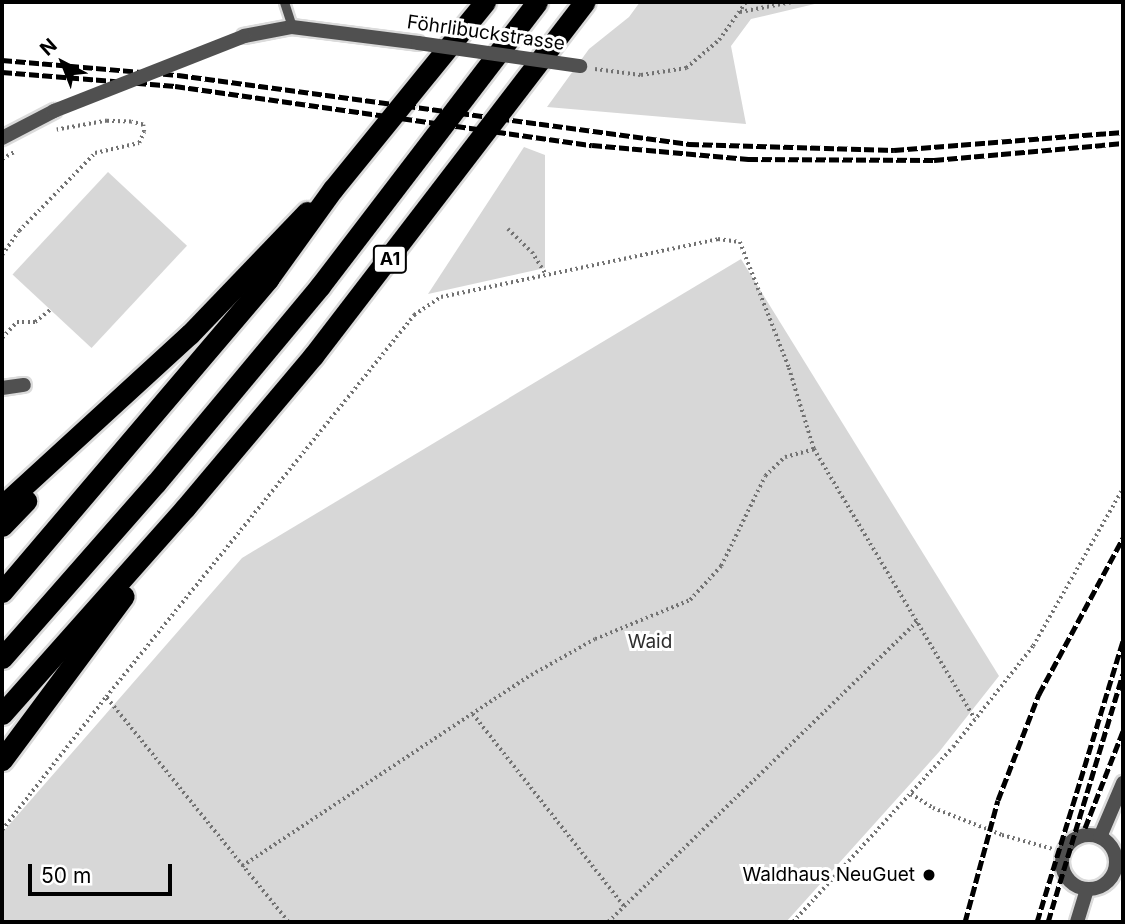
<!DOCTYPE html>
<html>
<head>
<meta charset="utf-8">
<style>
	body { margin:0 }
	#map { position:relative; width:1125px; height:924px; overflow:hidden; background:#fff; font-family:Inter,sans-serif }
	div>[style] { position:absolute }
	.green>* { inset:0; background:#d7d7d7; transform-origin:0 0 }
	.path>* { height:3.5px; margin-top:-1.75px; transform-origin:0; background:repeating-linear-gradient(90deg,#727272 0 2px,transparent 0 5.5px) }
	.roads { filter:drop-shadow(2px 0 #dbdbdb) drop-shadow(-2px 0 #dbdbdb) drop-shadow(0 2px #dbdbdb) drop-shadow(0 -2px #dbdbdb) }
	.lane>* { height:9px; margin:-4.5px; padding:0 4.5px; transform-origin:4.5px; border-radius:4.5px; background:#505050 }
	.street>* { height:14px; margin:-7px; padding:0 7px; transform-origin:7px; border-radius:7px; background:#505050 }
	.street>.ring { margin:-7px; padding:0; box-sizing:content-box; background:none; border:14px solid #505050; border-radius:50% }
	.highway>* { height:21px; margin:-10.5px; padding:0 10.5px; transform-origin:10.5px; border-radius:10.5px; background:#000 }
	.rail>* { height:5px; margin-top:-2.5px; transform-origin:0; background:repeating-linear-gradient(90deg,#000 0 10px,transparent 0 13.5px) }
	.street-bridge>* { height:14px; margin:-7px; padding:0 7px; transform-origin:7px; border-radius:7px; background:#505050 }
	.dots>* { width:19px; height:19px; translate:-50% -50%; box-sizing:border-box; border:4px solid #fff; border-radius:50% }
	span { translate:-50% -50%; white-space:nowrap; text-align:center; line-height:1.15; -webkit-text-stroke:6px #fff; paint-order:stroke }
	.shield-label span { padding:2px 5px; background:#fff; border:2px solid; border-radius:5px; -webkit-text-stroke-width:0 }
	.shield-label { font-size:18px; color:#000; font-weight:700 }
	.street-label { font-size:19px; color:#000 }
	.park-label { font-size:19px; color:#2e2e2e }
	.poi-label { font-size:19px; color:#000 }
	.right { translate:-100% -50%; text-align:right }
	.frame { position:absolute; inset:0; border:4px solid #000; pointer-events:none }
	.north { position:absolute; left:28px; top:28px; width:70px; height:70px; -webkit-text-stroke:5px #fff; paint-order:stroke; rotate:318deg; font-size:19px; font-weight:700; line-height:28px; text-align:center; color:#000 }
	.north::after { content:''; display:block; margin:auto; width:24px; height:32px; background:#000; clip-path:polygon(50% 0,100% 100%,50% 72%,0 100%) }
	.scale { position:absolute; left:28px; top:864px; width:144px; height:32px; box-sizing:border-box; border:4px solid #000; border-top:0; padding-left:9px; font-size:21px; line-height:24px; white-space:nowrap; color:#000; -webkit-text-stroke:5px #fff; paint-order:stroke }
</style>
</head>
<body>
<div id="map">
	<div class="green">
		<div style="clip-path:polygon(640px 2px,823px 2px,751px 19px,731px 46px,746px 124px,547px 107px,589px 49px,629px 17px)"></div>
		<div style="clip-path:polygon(524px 147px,545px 155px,545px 268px,428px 294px)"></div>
		<div style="left:108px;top:172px;width:108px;height:140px;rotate:43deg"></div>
		<div style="clip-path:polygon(741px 259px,999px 676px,939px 752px,786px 922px,2px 922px,2px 833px,242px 558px)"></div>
	</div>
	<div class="path">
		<div style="left:740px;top:12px;width:53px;rotate:-10.9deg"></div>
		<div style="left:595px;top:69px;width:46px;rotate:7.4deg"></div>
		<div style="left:641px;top:75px;width:46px;rotate:-8.8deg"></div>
		<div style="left:686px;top:68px;width:43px;rotate:-40.3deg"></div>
		<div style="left:719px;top:40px;width:47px;rotate:-54.6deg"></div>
		<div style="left:2px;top:159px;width:14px;rotate:-30deg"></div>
		<div style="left:508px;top:229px;width:33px;rotate:44deg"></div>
		<div style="left:532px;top:252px;width:26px;rotate:58deg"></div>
		<div style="left:2px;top:255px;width:29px;rotate:-55deg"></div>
		<div style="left:19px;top:231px;width:109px;rotate:-45.7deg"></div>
		<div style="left:95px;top:153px;width:45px;rotate:-12.8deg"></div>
		<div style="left:139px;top:143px;width:12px;rotate:-66deg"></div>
		<div style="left:144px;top:132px;width:7px;rotate:-98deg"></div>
		<div style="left:143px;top:125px;width:12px;rotate:-166deg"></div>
		<div style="left:131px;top:122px;width:24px;rotate:-178deg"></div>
		<div style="left:107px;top:121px;width:51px;rotate:169.8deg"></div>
		<div style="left:2px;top:338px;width:22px;rotate:-47deg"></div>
		<div style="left:17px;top:322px;width:18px"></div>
		<div style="left:35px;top:322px;width:19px;rotate:-39deg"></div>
		<div style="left:473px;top:714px;width:244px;rotate:51.8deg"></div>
		<div style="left:911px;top:794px;width:26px;rotate:32deg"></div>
		<div style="left:933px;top:808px;width:74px;rotate:21.4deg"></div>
		<div style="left:1002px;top:835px;width:64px;rotate:15.3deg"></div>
		<div style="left:2px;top:830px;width:169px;rotate:-52deg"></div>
		<div style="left:242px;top:866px;width:346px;rotate:-33.5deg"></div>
		<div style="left:531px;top:675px;width:73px;rotate:-29.4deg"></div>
		<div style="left:595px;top:639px;width:103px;rotate:-22.3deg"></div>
		<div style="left:690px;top:600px;width:46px;rotate:-47.6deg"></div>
		<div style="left:721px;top:566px;width:100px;rotate:-63.9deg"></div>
		<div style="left:765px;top:476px;width:28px;rotate:-44deg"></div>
		<div style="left:785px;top:457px;width:30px;rotate:-15deg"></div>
		<div style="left:1116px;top:866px;width:7px;rotate:8deg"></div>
		<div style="left:288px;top:922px;width:289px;rotate:-129deg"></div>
		<div style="left:106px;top:697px;width:491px;rotate:-51.1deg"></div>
		<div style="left:414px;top:315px;width:32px;rotate:-34deg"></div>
		<div style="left:441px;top:297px;width:283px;rotate:-11.8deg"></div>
		<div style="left:718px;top:239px;width:22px;rotate:8deg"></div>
		<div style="left:740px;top:242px;width:135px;rotate:68.7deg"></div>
		<div style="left:789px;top:368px;width:85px;rotate:72.8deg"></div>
		<div style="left:814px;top:449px;width:314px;rotate:59.2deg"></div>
		<div style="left:608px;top:922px;width:431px;rotate:-44.2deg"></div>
		<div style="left:793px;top:922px;width:237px;rotate:-47.6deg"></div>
		<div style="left:953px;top:747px;width:129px;rotate:-51.6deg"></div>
		<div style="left:1033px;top:646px;width:182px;rotate:-60.3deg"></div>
	</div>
	<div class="roads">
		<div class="lane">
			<div style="left:284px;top:2px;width:26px;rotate:72deg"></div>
		</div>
		<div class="street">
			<div style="left:244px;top:36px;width:49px;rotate:-10.6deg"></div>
			<div style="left:292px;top:27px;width:127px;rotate:7.2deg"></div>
			<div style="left:2px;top:138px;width:59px;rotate:-27.4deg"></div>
			<div style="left:2px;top:388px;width:22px;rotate:-8deg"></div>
			<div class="ring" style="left:1062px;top:835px;width:40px;height:40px"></div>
			<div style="left:1100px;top:837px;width:59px;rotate:-66.9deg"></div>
			<div style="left:1077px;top:922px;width:34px;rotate:-73deg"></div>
		</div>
		<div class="highway">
			<div style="left:2px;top:506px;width:255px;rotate:-42.5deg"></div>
			<div style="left:190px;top:334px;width:169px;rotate:-46.2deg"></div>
			<div style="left:2px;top:526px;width:35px;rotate:-46deg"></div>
			<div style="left:2px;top:592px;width:411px;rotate:-49.6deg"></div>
			<div style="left:268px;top:279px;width:111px;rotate:-54.2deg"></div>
			<div style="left:333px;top:189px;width:241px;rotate:-50.9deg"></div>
			<div style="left:2px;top:658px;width:233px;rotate:-48.7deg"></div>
			<div style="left:156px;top:483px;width:256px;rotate:-50.2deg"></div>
			<div style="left:320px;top:286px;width:357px;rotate:-52.6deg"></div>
			<div style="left:2px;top:714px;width:276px;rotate:-48.4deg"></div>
			<div style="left:185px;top:508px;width:199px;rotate:-49.9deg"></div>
			<div style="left:313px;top:356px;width:446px;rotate:-52.5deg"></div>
			<div style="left:2px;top:760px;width:204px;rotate:-53.4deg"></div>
		</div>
	</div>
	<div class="rail">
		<div style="left:2px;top:60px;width:177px;rotate:4.9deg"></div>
		<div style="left:178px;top:75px;width:516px;rotate:7.69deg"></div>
		<div style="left:689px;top:144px;width:205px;rotate:1.7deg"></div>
		<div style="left:894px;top:150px;width:230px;rotate:-4.5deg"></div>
		<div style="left:2px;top:72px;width:174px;rotate:4.6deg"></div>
		<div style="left:175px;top:86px;width:421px;rotate:8.1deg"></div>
		<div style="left:592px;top:145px;width:157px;rotate:5.1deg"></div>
		<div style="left:748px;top:159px;width:186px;rotate:0.3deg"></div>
		<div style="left:934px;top:160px;width:190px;rotate:-5.1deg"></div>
		<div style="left:1085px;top:828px;width:104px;rotate:-68.6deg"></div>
		<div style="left:965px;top:922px;width:126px;rotate:-74.9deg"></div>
		<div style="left:998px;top:800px;width:114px;rotate:-68.9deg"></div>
		<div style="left:1039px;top:694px;width:177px;rotate:-61.7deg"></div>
		<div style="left:1037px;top:922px;width:295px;rotate:-73deg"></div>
		<div style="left:1048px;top:922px;width:259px;rotate:-73.2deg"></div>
	</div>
	<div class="street-bridge">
		<div style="left:418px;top:43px;width:164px;rotate:8.1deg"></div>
		<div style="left:54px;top:111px;width:204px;rotate:-21.5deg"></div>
	</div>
	<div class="dots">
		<div style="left:929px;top:875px;background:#000"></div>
	</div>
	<div class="shield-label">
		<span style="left:390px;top:259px">A1</span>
	</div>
	<div class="street-label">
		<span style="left:486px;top:33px;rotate:8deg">Föhrlibuckstrasse</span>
	</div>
	<div class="park-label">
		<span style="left:650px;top:642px">Waid</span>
	</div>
	<div class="poi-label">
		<span class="right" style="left:915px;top:875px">Waldhaus NeuGuet</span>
	</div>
	<div class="frame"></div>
	<div class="north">N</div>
	<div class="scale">50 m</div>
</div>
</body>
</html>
